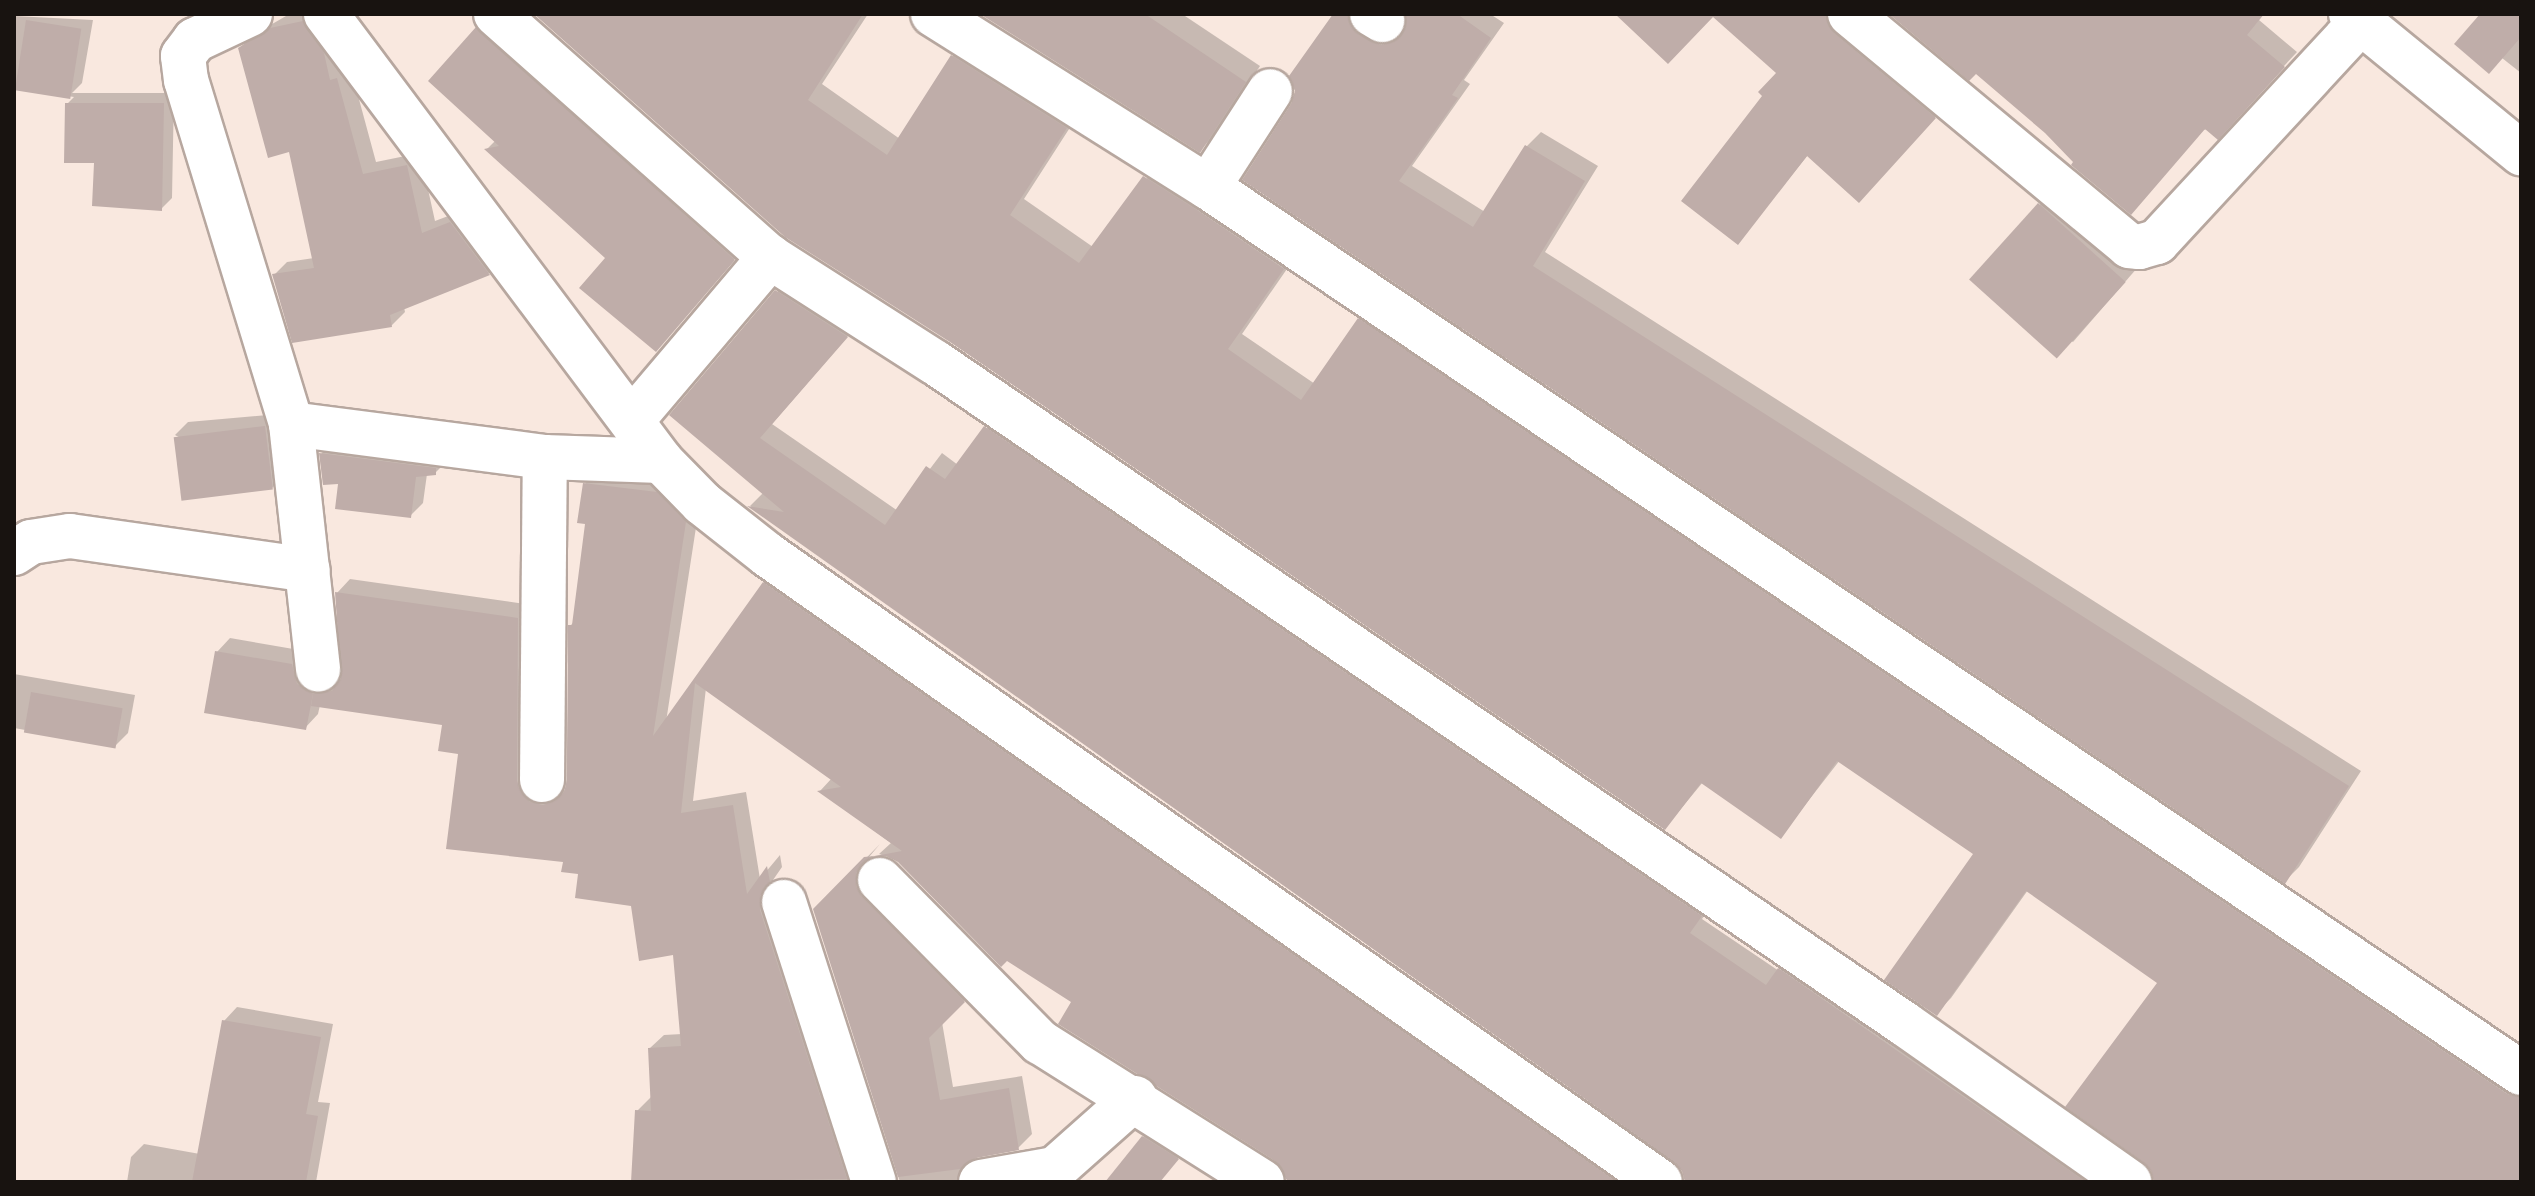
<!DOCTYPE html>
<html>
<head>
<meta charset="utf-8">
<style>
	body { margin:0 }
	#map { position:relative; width:2535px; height:1196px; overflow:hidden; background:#f9e8df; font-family:"Exo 2",sans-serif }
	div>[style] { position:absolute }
	.shadow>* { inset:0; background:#0003 }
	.building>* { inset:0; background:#bfada9; transform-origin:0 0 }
	.roads { filter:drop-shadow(2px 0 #b7a79f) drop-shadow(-2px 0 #b7a79f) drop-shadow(0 2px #b7a79f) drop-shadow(0 -2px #b7a79f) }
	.minor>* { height:44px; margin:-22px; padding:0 22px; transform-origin:22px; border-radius:22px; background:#fff }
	span { translate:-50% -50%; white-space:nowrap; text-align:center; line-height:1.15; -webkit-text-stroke:6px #fff; paint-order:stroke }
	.frame { position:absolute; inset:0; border:16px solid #181310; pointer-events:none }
</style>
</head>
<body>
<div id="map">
	<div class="shadow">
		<div style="clip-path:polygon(319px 14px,350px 66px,376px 162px,420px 153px,435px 221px,464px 210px,502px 260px,489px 273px,404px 307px,405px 312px,391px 326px,274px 275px,287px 262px,314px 258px,291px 150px,240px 48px,253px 35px,286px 16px)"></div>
		<div style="clip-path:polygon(537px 14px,868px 14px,822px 84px,900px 139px,953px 56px,968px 41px,1080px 112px,1024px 199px,1093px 247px,1160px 162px,1298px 253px,1242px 334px,1315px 384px,1359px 319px,1374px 304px,2521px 1078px,2521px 1182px,2173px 1182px,2160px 983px,2028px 890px,1951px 998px,1936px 1013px,1976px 854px,1840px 760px,1781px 836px,1703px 782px,1665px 828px)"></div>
		<div style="clip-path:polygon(984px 14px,1182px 14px,1260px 66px,1215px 135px,1200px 150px)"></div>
		<div style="clip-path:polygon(1335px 14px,1365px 14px,1397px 32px,1406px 29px,1407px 14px,1490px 14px,1504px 23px,1464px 80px,1470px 84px,1412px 166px,1485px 212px,1527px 146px,1541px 132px,1598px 166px,1545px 252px,2361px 771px,2299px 867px,2285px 881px,1293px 105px)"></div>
		<div style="clip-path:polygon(1625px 14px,1843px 14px,1948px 103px,1872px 186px,1808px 155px,1738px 242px,1765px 96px,1779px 73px,1713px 15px)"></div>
		<div style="clip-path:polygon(1892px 14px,2264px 14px,2259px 20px,2297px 52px,2231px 123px,2076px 162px,2046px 131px,1976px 72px)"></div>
		<div style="clip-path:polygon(2482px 14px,2521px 14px,2521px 73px,2502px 58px)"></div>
		<div style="clip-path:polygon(14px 16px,93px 20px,82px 83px,72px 93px,174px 93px,172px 198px,161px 209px,96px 161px,67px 104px,74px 97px,14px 88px)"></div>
		<div style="clip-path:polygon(490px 16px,747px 245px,656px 350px,608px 257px,487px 149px,496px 140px,477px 29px)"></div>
		<div style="clip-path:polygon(2052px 191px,2138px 267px,2073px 342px,1973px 281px)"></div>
		<div style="clip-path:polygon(790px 277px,860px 322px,772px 424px,898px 511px,942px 453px,958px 465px,999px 413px,1714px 902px,1702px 919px,1779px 971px,1793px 955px,2114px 1182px,1687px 1182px,1685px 1171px,1676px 1160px,750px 506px,764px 492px,672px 415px)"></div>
		<div style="clip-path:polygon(278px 414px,285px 474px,272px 488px,175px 435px,188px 422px)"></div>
		<div style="clip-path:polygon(334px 441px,448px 460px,435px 473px,427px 474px,423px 503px,410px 516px,340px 482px,321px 454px)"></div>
		<div style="clip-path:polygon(598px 470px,671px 479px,699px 508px,666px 722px,764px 583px,778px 570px,1649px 1182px,1291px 1182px,1285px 1169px,899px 861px,879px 854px,891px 843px,820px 791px,832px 778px,706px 688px,693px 801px,746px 792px,760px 879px,780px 855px,782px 867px,773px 880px,773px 895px,868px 1182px,632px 1182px,637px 1111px,652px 1096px,650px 1048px,664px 1035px,682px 1034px,675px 953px,632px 904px,565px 861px,460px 752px,445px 724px,320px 705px,318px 714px,305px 728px,217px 652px,230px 638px,305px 651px,329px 681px,343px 678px,337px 593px,350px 579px,532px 605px,556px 792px,566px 790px,570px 626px,574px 622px,587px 522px,585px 484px)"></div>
		<div style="clip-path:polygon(14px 674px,135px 695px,128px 733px,115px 746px,14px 728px)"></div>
		<div style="clip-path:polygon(880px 844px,869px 857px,869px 871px,978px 987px,942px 1022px,953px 1087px,1022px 1076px,1032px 1134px,1018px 1148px,970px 1159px,969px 1171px,974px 1182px,900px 1182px,815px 910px)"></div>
		<div style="clip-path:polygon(237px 1007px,333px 1024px,318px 1102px,330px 1103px,316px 1182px,127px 1182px,131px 1157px,144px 1144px,200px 1154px,224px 1021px)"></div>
		<div style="clip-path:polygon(1149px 1131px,1183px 1152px,1159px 1182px,1138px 1182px,1143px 1137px)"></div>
	</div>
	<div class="building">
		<div style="clip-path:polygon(534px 14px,863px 14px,808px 100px,887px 155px,951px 55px,1067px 128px,1010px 215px,1079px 263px,1143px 176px,1194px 208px,1284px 269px,1228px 349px,1301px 400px,1358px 318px,2507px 1094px,2521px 1098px,2521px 1182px,2154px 1182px,2151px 1171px,2143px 1162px,2065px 1107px,2157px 983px,2026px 891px,1937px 1016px,1884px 980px,1973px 854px,1837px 761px,1781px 839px,1701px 783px,1665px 830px,950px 342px,785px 237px)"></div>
		<div style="clip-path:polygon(980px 14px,1145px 14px,1246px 82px,1200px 153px)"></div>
		<div style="clip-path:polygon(1333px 14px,1347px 14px,1351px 27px,1359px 35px,1381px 45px,1393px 42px,1403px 33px,1406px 14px,1457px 14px,1491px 38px,1452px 95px,1458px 98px,1399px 181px,1473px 227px,1525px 145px,1585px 181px,1533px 266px,2349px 786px,2285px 884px,1242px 180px,1291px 104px,1295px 91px,1289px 76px)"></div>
		<div style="clip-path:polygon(1615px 14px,1826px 14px,1834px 33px,1936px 118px,1859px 203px,1807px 156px,1738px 245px,1681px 201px,1762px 96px,1758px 92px,1776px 73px,1713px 17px,1668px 64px)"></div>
		<div style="clip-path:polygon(1889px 14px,2264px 14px,2247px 35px,2285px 67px,2218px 140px,2205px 129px,2131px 215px,2071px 165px,2073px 162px,2045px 133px,1976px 74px,1969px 81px)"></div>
		<div style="clip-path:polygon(2480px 14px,2521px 14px,2521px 37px,2489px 74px,2454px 44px)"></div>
		<div style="left:26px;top:20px;width:56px;height:71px;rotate:9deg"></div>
		<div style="clip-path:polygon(303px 21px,324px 53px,330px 80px,337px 78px,363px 174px,407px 165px,422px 233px,450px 222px,490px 275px,390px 315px,392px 327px,292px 343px,272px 274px,314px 268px,289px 152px,268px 158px,238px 48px,270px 28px)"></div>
		<div style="clip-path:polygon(476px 27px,735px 260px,656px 352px,579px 288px,605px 258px,484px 149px,499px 146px,428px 81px)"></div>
		<div style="clip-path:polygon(65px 103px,164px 103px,162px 211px,92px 206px,94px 163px,64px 163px)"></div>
		<div style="left:2038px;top:203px;width:118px;height:103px;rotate:42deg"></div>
		<div style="clip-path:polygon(775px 290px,848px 337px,760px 438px,885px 525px,926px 466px,945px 479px,984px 426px,1702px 916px,1690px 933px,1766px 985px,1778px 968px,2086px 1182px,1685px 1182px,1682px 1171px,1674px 1162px,747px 506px,784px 512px,669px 415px)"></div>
		<div style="left:265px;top:426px;width:64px;height:92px;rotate:83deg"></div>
		<div style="clip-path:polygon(319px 453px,436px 468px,436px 475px,416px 477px,411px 518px,335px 509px,338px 484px,323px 485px)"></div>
		<div style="clip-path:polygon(583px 483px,657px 492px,686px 522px,653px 736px,763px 582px,1617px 1182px,1288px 1182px,1275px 1161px,1058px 1024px,1071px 1002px,1007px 961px,1001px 967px,898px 862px,887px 856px,875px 856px,902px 851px,817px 791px,841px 787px,695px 683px,681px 813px,733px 805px,747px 894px,767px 866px,770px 882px,760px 896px,760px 910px,847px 1179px,631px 1182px,635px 1110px,651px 1111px,648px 1048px,681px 1046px,673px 955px,639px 961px,631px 906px,575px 898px,578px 874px,561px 872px,563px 862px,446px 849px,458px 754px,438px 751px,442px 725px,311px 706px,313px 694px,332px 691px,341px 679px,335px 592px,518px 618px,517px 781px,521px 793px,530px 802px,543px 805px,555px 801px,564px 792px,567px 780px,568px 625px,572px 625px,585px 524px,577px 523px)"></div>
		<div style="clip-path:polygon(215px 651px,292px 664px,297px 684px,313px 694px,306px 730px,204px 713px)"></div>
		<div style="left:31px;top:692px;width:93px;height:41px;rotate:10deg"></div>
		<div style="clip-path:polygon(874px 856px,863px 862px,856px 873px,856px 886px,862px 897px,965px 1002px,929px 1038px,940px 1100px,1009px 1088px,1019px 1150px,976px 1158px,960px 1169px,898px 1177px,813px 909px,864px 857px)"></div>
		<div style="clip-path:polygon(222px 1020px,321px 1037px,306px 1114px,318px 1116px,306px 1182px,192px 1182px)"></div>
		<div style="clip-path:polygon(1142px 1136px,1179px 1159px,1160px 1182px,1105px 1182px)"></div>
	</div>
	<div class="roads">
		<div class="minor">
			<div style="left:250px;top:14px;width:61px;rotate:154.7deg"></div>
			<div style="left:195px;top:40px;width:20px;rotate:127deg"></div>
			<div style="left:183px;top:56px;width:24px;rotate:83deg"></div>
			<div style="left:186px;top:80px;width:360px;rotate:73deg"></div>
			<div style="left:291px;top:424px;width:247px;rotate:83.7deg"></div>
			<div style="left:326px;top:14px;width:559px;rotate:53.15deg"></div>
			<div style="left:661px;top:461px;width:59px;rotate:45.7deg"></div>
			<div style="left:702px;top:503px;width:84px;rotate:38.2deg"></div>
			<div style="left:768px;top:555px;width:1090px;rotate:35.1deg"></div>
			<div style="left:496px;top:14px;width:366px;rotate:41.6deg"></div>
			<div style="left:770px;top:257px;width:197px;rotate:32.6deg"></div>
			<div style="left:936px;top:363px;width:1174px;rotate:34.31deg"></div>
			<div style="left:1906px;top:1025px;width:273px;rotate:35.1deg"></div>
			<div style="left:933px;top:14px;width:325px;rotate:32.2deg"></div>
			<div style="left:1208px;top:187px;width:1584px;rotate:34.01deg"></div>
			<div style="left:1372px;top:14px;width:12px;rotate:31deg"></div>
			<div style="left:1850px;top:14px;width:363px;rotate:39.7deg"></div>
			<div style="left:2129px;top:246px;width:10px;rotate:6deg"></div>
			<div style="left:2139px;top:247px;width:19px;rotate:-16deg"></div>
			<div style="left:2157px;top:242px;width:300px;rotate:-47.2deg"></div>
			<div style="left:2351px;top:14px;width:220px;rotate:39.3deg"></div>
			<div style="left:1208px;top:187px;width:114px;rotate:-57.1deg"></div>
			<div style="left:632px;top:420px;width:214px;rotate:-49.7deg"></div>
			<div style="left:291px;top:424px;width:256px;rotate:7.4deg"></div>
			<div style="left:545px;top:457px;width:116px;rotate:2deg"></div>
			<div style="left:14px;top:553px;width:20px;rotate:-33deg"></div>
			<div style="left:31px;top:542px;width:39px;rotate:-9deg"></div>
			<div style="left:70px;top:536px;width:240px;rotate:8.1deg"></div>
			<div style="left:542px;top:780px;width:323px;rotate:-89.5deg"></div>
			<div style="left:880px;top:880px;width:228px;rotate:45.4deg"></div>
			<div style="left:1040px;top:1042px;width:262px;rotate:32.2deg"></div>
			<div style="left:784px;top:902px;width:294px;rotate:72.2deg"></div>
			<div style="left:981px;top:1182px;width:75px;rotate:-10deg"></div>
			<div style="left:1055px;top:1169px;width:107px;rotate:-41.6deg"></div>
		</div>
	</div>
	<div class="frame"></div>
</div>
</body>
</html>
